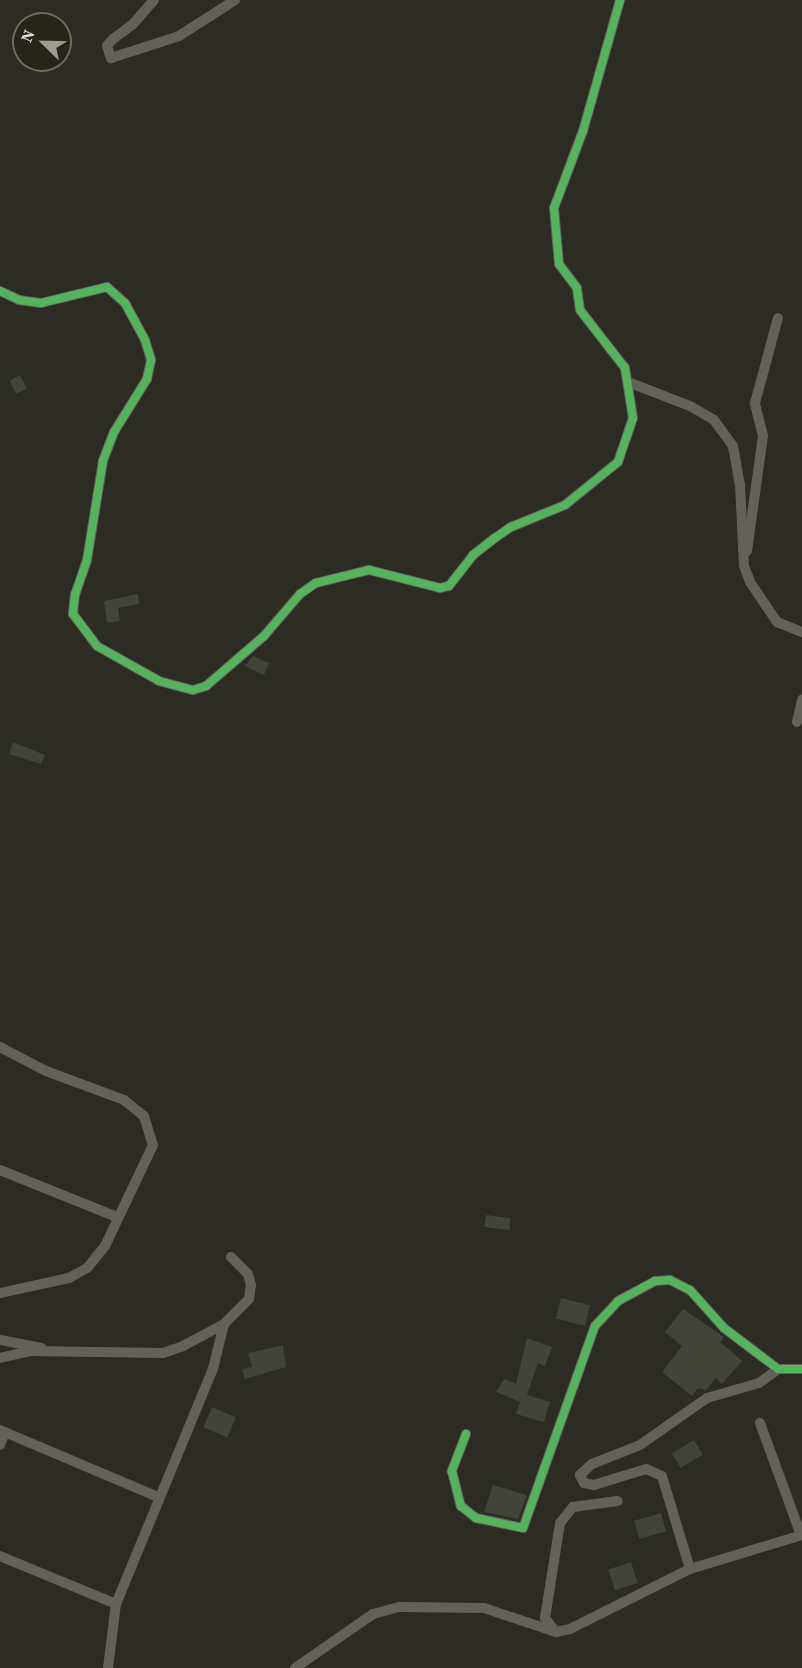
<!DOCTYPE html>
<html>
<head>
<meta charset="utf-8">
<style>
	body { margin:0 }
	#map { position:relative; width:802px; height:1668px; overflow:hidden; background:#2c2b24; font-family:"Source Serif 4",serif }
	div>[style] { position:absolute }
	.building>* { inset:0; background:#42443a; transform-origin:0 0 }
	.minor>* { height:10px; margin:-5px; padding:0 5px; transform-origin:5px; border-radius:5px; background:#64615b }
	.cycleway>* { height:8px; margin:-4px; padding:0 4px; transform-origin:4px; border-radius:4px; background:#56b35d }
	span { translate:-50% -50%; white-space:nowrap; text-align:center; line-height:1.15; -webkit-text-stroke:5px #252518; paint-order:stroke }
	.north { position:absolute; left:12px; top:12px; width:60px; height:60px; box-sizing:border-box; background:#252518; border:2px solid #6d6d62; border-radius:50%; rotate:293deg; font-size:16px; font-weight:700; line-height:24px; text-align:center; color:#dadad1 }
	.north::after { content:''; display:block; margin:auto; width:21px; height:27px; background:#9d9d94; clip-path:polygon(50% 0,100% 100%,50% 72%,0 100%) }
</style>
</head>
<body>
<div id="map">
	<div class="building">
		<div style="left:20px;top:375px;width:15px;height:12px;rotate:62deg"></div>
		<div style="clip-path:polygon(138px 594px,139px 604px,118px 608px,120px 621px,107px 623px,104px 601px)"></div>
		<div style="clip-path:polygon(253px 656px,269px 663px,264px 675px,245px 666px)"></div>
		<div style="clip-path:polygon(13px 742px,45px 755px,41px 764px,9px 754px)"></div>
		<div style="left:486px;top:1215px;width:25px;height:12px;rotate:7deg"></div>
		<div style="left:561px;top:1298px;width:30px;height:21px;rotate:14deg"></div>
		<div style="clip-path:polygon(683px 1309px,724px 1337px,720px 1342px,742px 1361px,722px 1384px,716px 1378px,706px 1390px,698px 1388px,692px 1396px,662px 1372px,682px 1346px,665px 1332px)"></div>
		<div style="clip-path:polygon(527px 1338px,552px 1347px,545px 1366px,538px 1363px,527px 1395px,550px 1402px,544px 1422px,516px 1414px,520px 1402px,496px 1392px,504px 1379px,516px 1384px)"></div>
		<div style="clip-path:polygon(283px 1345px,286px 1367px,245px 1379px,242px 1369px,252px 1367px,248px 1353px)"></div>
		<div style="left:212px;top:1407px;width:26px;height:22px;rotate:23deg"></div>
		<div style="left:694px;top:1440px;width:17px;height:26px;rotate:59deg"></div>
		<div style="clip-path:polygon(493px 1485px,527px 1495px,518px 1519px,484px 1512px)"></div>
		<div style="left:661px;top:1513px;width:19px;height:28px;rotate:74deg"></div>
		<div style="left:631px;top:1562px;width:22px;height:24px;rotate:72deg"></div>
	</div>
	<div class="minor">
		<div style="left:154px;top:0;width:32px;rotate:131deg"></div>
		<div style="left:133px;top:24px;width:25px;rotate:143deg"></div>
		<div style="left:113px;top:39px;width:9px;rotate:131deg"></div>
		<div style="left:107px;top:46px;width:13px;rotate:72deg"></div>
		<div style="left:111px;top:58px;width:71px;rotate:-17.9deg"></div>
		<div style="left:179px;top:36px;width:67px;rotate:-32.7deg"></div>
		<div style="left:0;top:291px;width:21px;rotate:25deg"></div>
		<div style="left:19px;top:300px;width:22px;rotate:8deg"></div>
		<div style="left:41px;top:303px;width:68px;rotate:-13.6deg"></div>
		<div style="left:107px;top:287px;width:24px;rotate:42deg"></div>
		<div style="left:125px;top:303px;width:42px;rotate:61.6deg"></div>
		<div style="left:145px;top:340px;width:21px;rotate:73deg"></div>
		<div style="left:151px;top:360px;width:19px;rotate:102deg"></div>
		<div style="left:147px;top:379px;width:62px;rotate:121.9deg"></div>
		<div style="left:114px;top:432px;width:31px;rotate:111deg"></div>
		<div style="left:103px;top:461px;width:100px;rotate:99.2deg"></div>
		<div style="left:87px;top:560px;width:36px;rotate:109deg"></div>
		<div style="left:75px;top:594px;width:20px;rotate:96deg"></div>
		<div style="left:73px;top:614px;width:40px;rotate:53deg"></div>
		<div style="left:97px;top:646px;width:71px;rotate:29.4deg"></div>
		<div style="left:159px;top:681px;width:35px;rotate:15deg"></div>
		<div style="left:193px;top:690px;width:14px;rotate:-17deg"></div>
		<div style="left:206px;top:686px;width:77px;rotate:-40.8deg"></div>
		<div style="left:264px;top:636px;width:55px;rotate:-49.4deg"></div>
		<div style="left:300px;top:594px;width:19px;rotate:-35deg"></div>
		<div style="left:316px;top:583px;width:55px;rotate:-13.8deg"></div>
		<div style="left:369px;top:570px;width:73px;rotate:14.2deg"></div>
		<div style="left:440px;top:588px;width:9px;rotate:-13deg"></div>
		<div style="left:449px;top:586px;width:39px;rotate:-52deg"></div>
		<div style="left:473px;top:555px;width:28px;rotate:-38deg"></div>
		<div style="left:495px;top:538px;width:19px;rotate:-35deg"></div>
		<div style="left:511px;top:527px;width:58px;rotate:-22.2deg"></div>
		<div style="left:565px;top:505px;width:68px;rotate:-39.1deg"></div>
		<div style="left:618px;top:462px;width:46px;rotate:-71.2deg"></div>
		<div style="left:633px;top:418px;width:51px;rotate:-99.1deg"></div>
		<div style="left:625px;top:368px;width:73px;rotate:-127.8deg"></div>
		<div style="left:580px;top:310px;width:22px;rotate:-98deg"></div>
		<div style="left:577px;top:288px;width:30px;rotate:-127deg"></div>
		<div style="left:559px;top:264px;width:56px;rotate:-95.1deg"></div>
		<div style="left:554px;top:208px;width:82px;rotate:-69.4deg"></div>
		<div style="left:583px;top:131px;width:136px;rotate:-74.2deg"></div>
		<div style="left:628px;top:382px;width:66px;rotate:21.2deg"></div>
		<div style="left:690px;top:406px;width:28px;rotate:30deg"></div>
		<div style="left:714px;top:420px;width:32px;rotate:54deg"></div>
		<div style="left:733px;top:446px;width:39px;rotate:80deg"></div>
		<div style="left:740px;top:484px;width:82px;rotate:87.2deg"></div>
		<div style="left:744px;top:566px;width:17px;rotate:69deg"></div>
		<div style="left:750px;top:582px;width:48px;rotate:56deg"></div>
		<div style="left:777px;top:622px;width:27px;rotate:22deg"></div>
		<div style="left:747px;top:551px;width:116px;rotate:-82.1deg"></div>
		<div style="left:763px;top:436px;width:34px;rotate:-104deg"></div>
		<div style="left:755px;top:403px;width:88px;rotate:-74.9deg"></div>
		<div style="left:797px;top:722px;width:23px;rotate:-77deg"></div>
		<div style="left:0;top:1047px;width:52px;rotate:27.6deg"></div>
		<div style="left:46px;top:1071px;width:83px;rotate:20.4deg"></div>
		<div style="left:124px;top:1100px;width:26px;rotate:39deg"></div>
		<div style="left:144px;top:1116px;width:30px;rotate:73deg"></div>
		<div style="left:153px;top:1145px;width:112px;rotate:115.4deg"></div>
		<div style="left:105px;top:1246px;width:28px;rotate:129deg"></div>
		<div style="left:87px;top:1268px;width:21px;rotate:151deg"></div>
		<div style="left:69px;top:1278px;width:71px;rotate:167.7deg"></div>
		<div style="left:0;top:1170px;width:126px;rotate:21.9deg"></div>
		<div style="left:0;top:1340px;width:42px;rotate:11deg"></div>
		<div style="left:0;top:1358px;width:31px;rotate:-13deg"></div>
		<div style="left:30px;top:1351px;width:133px;rotate:0.9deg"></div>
		<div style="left:163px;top:1353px;width:21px;rotate:-19deg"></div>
		<div style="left:183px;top:1346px;width:47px;rotate:-28.2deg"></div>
		<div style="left:224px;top:1324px;width:35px;rotate:-45deg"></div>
		<div style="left:249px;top:1299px;width:14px;rotate:-82deg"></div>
		<div style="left:251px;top:1285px;width:11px;rotate:-105deg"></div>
		<div style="left:248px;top:1274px;width:24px;rotate:-135deg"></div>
		<div style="left:760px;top:1423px;width:119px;rotate:69.9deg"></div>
		<div style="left:0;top:1430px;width:172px;rotate:23deg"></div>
		<div style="left:466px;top:1434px;width:40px;rotate:111deg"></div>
		<div style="left:452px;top:1471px;width:36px;rotate:76deg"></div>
		<div style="left:461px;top:1506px;width:19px;rotate:39deg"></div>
		<div style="left:476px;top:1518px;width:48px;rotate:12deg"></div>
		<div style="left:523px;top:1528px;width:214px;rotate:-70.4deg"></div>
		<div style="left:595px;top:1326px;width:34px;rotate:-47deg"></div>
		<div style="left:618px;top:1301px;width:42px;rotate:-28.4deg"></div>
		<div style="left:655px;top:1281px;width:15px;rotate:-4deg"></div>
		<div style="left:670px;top:1280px;width:22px;rotate:27deg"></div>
		<div style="left:690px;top:1290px;width:51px;rotate:48.2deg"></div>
		<div style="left:724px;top:1328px;width:68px;rotate:37.2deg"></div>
		<div style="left:778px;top:1369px;width:24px"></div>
		<div style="left:0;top:1445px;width:14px;rotate:-69deg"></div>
		<div style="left:0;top:1556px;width:126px;rotate:22.5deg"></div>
		<div style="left:690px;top:1569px;width:97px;rotate:-106.8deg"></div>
		<div style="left:662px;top:1476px;width:17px;rotate:-156deg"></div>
		<div style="left:646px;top:1469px;width:54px;rotate:162.9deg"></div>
		<div style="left:594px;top:1485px;width:10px;rotate:-169deg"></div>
		<div style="left:584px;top:1483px;width:9px;rotate:-117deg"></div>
		<div style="left:580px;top:1475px;width:16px;rotate:-43deg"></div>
		<div style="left:592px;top:1464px;width:52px;rotate:-21.6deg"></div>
		<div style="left:640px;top:1445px;width:82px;rotate:-35deg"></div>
		<div style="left:707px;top:1398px;width:54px;rotate:-16.1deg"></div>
		<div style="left:759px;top:1383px;width:24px;rotate:-36deg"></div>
		<div style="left:556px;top:1632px;width:18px;rotate:-128deg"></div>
		<div style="left:545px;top:1618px;width:96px;rotate:-81deg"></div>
		<div style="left:560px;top:1523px;width:21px;rotate:-51deg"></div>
		<div style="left:573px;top:1507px;width:45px;rotate:-7.6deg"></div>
		<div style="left:108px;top:1668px;width:64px;rotate:-82.9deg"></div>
		<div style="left:116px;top:1604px;width:254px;rotate:-67.6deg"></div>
		<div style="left:213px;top:1369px;width:46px;rotate:-76.3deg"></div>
		<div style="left:295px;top:1668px;width:95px;rotate:-34.7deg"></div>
		<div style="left:373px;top:1614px;width:28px;rotate:-15deg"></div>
		<div style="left:400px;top:1607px;width:84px;rotate:0.7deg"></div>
		<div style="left:484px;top:1608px;width:76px;rotate:18.4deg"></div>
		<div style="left:556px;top:1632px;width:14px;rotate:-12deg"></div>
		<div style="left:570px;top:1629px;width:134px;rotate:-26.6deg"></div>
		<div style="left:690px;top:1569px;width:117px;rotate:-16.9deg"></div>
	</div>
	<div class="cycleway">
		<div style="left:0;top:291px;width:21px;rotate:25deg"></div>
		<div style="left:19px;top:300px;width:22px;rotate:8deg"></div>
		<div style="left:41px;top:303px;width:68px;rotate:-13.6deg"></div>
		<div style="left:107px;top:287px;width:24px;rotate:42deg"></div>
		<div style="left:125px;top:303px;width:42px;rotate:61.6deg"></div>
		<div style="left:145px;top:340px;width:21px;rotate:73deg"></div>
		<div style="left:151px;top:360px;width:19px;rotate:102deg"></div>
		<div style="left:147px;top:379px;width:62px;rotate:121.9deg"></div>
		<div style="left:114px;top:432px;width:31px;rotate:111deg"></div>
		<div style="left:103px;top:461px;width:100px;rotate:99.2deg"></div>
		<div style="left:87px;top:560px;width:36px;rotate:109deg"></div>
		<div style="left:75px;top:594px;width:20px;rotate:96deg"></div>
		<div style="left:73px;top:614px;width:40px;rotate:53deg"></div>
		<div style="left:97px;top:646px;width:71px;rotate:29.4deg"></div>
		<div style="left:159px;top:681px;width:35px;rotate:15deg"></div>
		<div style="left:193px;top:690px;width:14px;rotate:-17deg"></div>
		<div style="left:206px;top:686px;width:77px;rotate:-40.8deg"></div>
		<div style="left:264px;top:636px;width:55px;rotate:-49.4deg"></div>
		<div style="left:300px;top:594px;width:19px;rotate:-35deg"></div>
		<div style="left:316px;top:583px;width:55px;rotate:-13.8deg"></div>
		<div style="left:369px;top:570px;width:73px;rotate:14.2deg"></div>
		<div style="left:440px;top:588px;width:9px;rotate:-13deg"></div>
		<div style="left:449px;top:586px;width:39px;rotate:-52deg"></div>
		<div style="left:473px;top:555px;width:28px;rotate:-38deg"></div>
		<div style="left:495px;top:538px;width:19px;rotate:-35deg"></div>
		<div style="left:511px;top:527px;width:58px;rotate:-22.2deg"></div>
		<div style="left:565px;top:505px;width:68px;rotate:-39.1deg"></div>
		<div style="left:618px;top:462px;width:46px;rotate:-71.2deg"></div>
		<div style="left:633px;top:418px;width:51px;rotate:-99.1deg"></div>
		<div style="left:625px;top:368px;width:73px;rotate:-127.8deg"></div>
		<div style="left:580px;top:310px;width:22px;rotate:-98deg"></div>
		<div style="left:577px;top:288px;width:30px;rotate:-127deg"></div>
		<div style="left:559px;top:264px;width:56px;rotate:-95.1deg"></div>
		<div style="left:554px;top:208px;width:82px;rotate:-69.4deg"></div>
		<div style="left:583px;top:131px;width:136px;rotate:-74.2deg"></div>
		<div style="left:466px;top:1434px;width:40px;rotate:111deg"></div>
		<div style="left:452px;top:1471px;width:36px;rotate:76deg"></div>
		<div style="left:461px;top:1506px;width:19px;rotate:39deg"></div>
		<div style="left:476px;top:1518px;width:48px;rotate:12deg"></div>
		<div style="left:523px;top:1528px;width:214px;rotate:-70.4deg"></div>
		<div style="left:595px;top:1326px;width:34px;rotate:-47deg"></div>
		<div style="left:618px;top:1301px;width:42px;rotate:-28.4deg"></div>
		<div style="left:655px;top:1281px;width:15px;rotate:-4deg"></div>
		<div style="left:670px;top:1280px;width:22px;rotate:27deg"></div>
		<div style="left:690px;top:1290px;width:51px;rotate:48.2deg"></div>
		<div style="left:724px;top:1328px;width:68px;rotate:37.2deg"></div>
		<div style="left:778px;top:1369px;width:24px"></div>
	</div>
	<div class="north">N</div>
</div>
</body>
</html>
